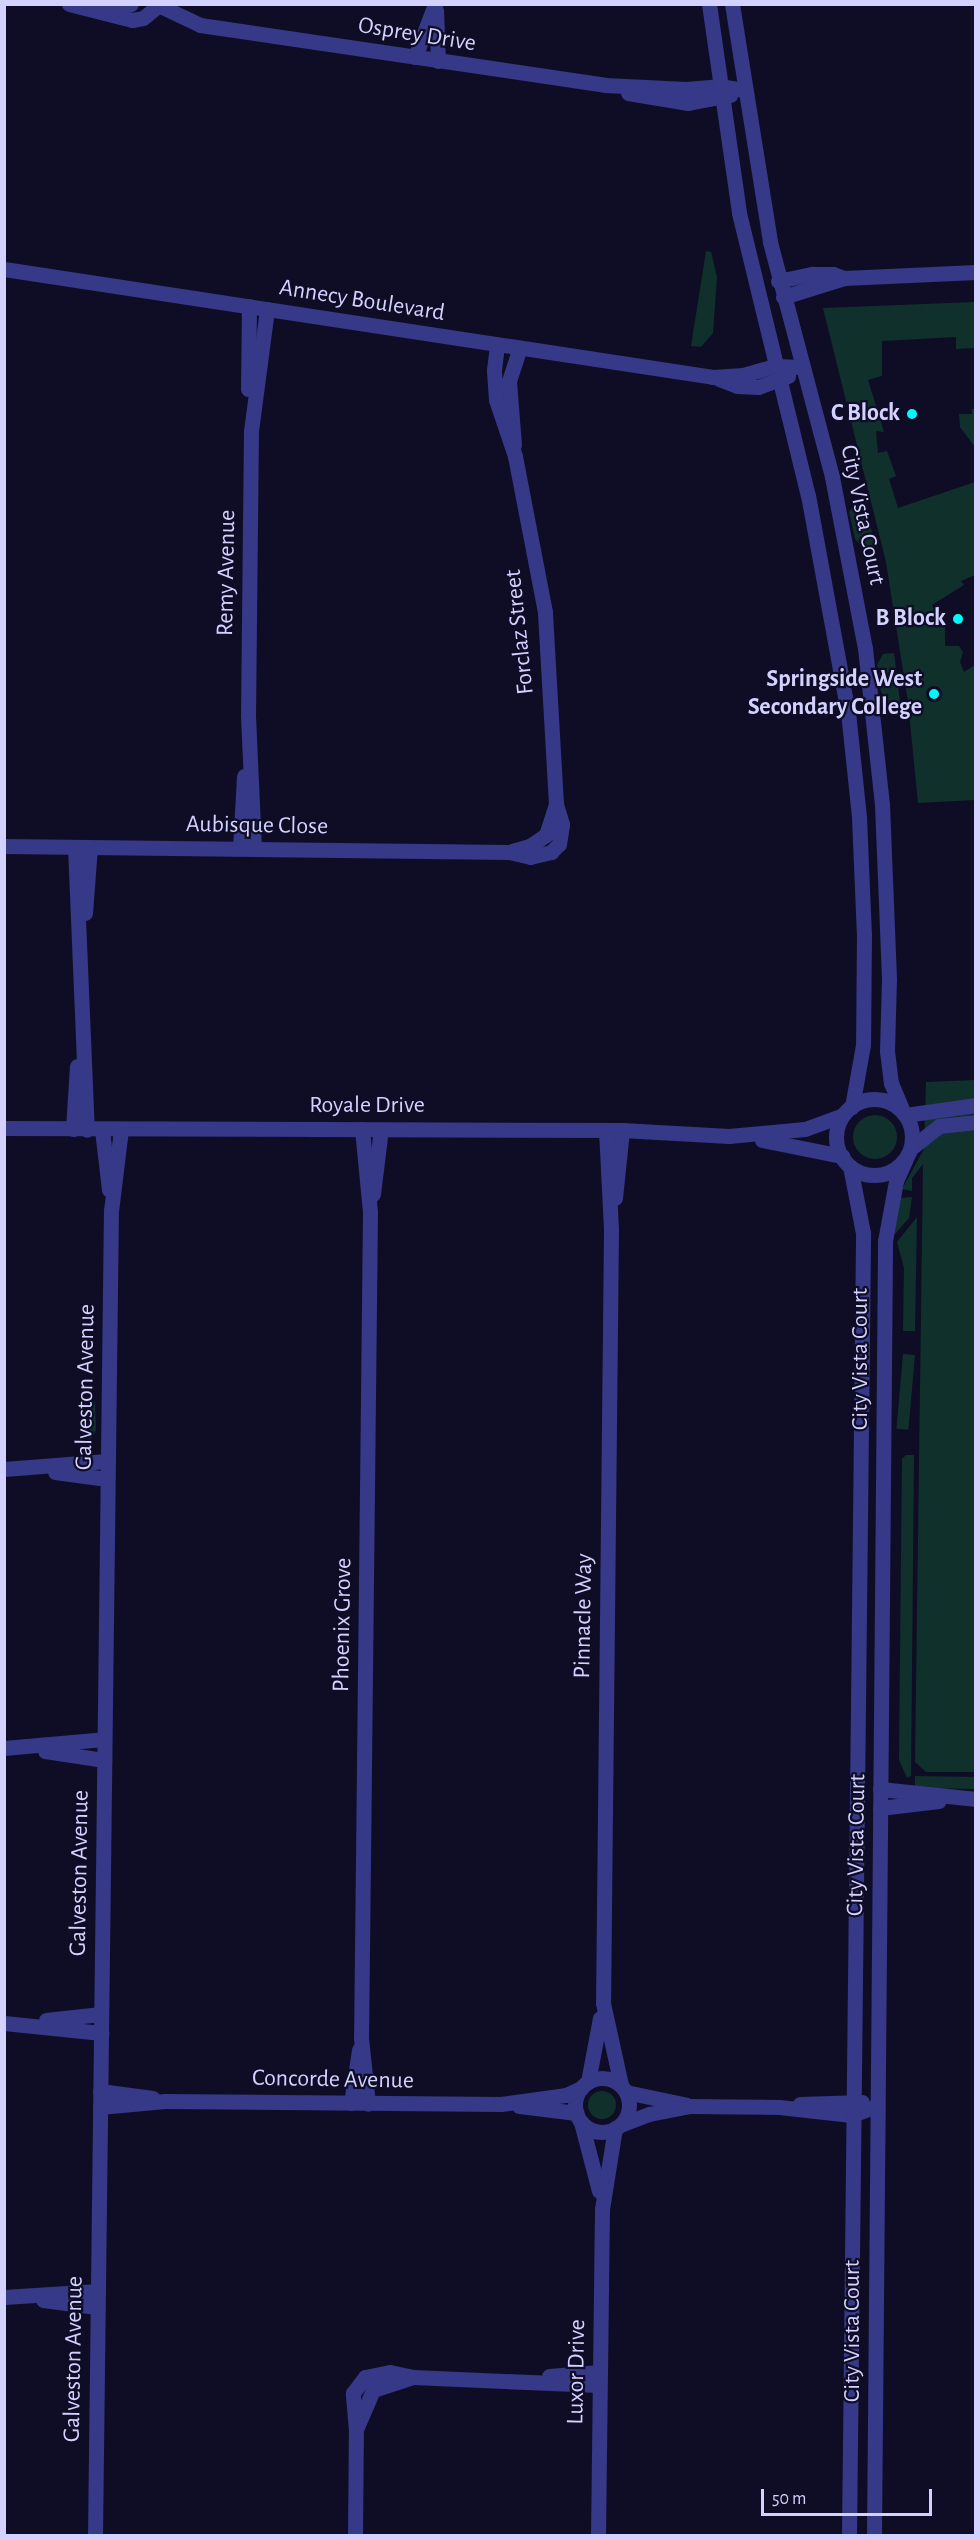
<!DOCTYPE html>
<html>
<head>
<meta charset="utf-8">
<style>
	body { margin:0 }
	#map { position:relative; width:980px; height:2540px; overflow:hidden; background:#0f0d25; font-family:"Alegreya Sans",sans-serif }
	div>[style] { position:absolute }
	.green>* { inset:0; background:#10302c; transform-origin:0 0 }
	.round { border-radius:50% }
	.minor>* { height:15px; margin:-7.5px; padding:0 7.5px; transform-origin:7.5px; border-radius:7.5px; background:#353987 }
	.minor>.ring { margin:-7.5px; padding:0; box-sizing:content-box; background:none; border:15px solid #353987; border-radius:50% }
	.dots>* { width:16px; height:16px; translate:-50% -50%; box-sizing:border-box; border:3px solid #0f0d25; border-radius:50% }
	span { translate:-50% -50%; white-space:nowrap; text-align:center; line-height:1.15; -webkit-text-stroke:4.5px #0f0d25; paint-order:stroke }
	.street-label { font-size:24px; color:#d2d1ff }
	.poi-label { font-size:24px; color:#d2d1ff; font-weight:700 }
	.right { translate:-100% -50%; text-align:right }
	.frame { position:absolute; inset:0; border:6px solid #d2d1ff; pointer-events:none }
	.scale { position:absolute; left:761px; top:2489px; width:171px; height:27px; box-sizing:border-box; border:3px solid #d2d1ff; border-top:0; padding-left:8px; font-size:18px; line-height:21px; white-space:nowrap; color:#d2d1ff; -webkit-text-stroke:4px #0f0d25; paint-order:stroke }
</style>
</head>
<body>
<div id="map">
	<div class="green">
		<div style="clip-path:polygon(706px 251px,711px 252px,717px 277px,713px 333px,701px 347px,691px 346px)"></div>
		<div style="clip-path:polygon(975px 302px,975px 348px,956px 349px,956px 337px,882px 341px,882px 376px,868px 380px,884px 432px,876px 431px,878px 453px,887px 451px,896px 476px,889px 479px,898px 508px,975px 482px,975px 575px,961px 581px,964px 585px,932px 605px,945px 627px,945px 646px,959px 646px,963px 652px,960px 662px,964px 672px,975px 665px,975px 800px,918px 803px,908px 702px,886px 562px,823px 308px)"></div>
		<div style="clip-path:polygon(972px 409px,975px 409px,975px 447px,960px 427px,959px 414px,972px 414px)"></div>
		<div style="clip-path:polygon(865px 500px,875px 547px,865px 549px,855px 539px,849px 512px,856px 502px)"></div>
		<div style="clip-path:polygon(894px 653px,900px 702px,890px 704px,881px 692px,877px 665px,883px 654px)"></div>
		<div style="clip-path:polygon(975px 1080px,975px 1772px,926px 1772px,915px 1762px,923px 1164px,912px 1178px,912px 1191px,902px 1189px,924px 1149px,926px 1082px)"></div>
		<div class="round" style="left:853px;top:1115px;width:44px;height:44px"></div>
		<div style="clip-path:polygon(912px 1197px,909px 1218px,894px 1235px,899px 1198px)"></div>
		<div style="clip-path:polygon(917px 1217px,915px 1331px,903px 1331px,904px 1268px,897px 1242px)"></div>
		<div style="left:903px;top:1354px;width:12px;height:75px;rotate:5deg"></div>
		<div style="clip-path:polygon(86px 1399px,95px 1402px,96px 1430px,86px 1449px)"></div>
		<div style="clip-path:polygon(906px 1455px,914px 1455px,911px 1776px,907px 1778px,899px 1760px,902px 1459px)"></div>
		<div style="left:915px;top:1776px;width:60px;height:12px;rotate:1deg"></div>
		<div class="round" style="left:588px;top:2091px;width:28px;height:28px"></div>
	</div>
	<div class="minor">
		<div style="left:69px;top:4px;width:65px;rotate:14.3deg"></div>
		<div style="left:132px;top:20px;width:11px;rotate:-10deg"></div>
		<div style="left:143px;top:18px;width:22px;rotate:-39deg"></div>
		<div style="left:156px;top:4px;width:49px;rotate:25.5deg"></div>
		<div style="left:200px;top:25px;width:409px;rotate:8.4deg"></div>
		<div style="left:605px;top:85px;width:81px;rotate:2.8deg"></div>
		<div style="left:686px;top:89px;width:33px;rotate:-5deg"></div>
		<div style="left:719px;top:86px;width:24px;rotate:9deg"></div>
		<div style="left:709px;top:4px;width:211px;rotate:81.8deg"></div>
		<div style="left:739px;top:213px;width:290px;rotate:76.3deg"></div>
		<div style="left:808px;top:495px;width:221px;rotate:79.6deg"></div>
		<div style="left:848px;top:712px;width:106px;rotate:84deg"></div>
		<div style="left:859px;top:817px;width:117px;rotate:87.6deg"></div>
		<div style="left:864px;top:934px;width:111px;rotate:90.5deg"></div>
		<div style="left:863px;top:1045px;width:63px;rotate:100.1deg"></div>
		<div style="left:732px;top:4px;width:241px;rotate:80.9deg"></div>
		<div style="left:770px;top:242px;width:243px;rotate:75.2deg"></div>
		<div style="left:832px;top:477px;width:174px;rotate:79.1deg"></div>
		<div style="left:865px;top:648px;width:157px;rotate:83.8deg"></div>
		<div style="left:882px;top:804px;width:175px;rotate:87.7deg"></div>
		<div style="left:889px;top:979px;width:72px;rotate:91.6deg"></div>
		<div style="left:887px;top:1051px;width:32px;rotate:83deg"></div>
		<div style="left:891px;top:1083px;width:33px;rotate:67deg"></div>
		<div style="left:100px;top:8px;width:31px;rotate:-7deg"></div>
		<div style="left:436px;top:10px;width:51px;rotate:87.8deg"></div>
		<div style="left:415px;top:57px;width:57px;rotate:-69.3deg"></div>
		<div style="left:628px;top:93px;width:61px;rotate:9.5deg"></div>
		<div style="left:688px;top:103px;width:43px;rotate:-10.8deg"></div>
		<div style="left:4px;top:269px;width:717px;rotate:8.66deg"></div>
		<div style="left:713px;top:377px;width:30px;rotate:-4deg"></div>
		<div style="left:743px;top:375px;width:33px;rotate:-16deg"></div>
		<div style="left:775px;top:366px;width:26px;rotate:2deg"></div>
		<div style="left:778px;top:281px;width:35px;rotate:-12deg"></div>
		<div style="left:812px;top:274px;width:21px"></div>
		<div style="left:833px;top:274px;width:12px;rotate:20deg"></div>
		<div style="left:783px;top:297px;width:64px;rotate:-17.3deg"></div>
		<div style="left:844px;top:278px;width:132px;rotate:-2.6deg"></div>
		<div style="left:719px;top:379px;width:19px;rotate:21deg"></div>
		<div style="left:737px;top:386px;width:21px;rotate:3deg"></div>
		<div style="left:758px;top:387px;width:32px;rotate:-20deg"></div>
		<div style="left:248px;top:389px;width:83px;rotate:-89.3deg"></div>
		<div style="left:514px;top:445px;width:64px;rotate:-94.5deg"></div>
		<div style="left:509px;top:381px;width:35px;rotate:-72deg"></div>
		<div style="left:4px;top:846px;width:505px;rotate:0.68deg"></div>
		<div style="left:509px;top:852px;width:22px;rotate:13deg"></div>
		<div style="left:530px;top:857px;width:22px;rotate:-13deg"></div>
		<div style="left:551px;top:852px;width:11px;rotate:-45deg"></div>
		<div style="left:559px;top:844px;width:20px;rotate:-81deg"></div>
		<div style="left:562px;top:824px;width:21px;rotate:-107deg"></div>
		<div style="left:556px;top:804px;width:192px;rotate:-93.3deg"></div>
		<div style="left:545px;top:612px;width:159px;rotate:-100.9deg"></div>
		<div style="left:515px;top:456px;width:59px;rotate:-108.7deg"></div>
		<div style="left:496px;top:400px;width:30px;rotate:-94deg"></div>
		<div style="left:494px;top:370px;width:26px;rotate:-83deg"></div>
		<div style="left:75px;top:847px;width:283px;rotate:87.6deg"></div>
		<div style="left:240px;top:848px;width:72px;rotate:-86.8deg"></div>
		<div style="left:254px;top:848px;width:132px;rotate:-92.6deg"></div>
		<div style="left:248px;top:716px;width:285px;rotate:-89.4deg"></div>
		<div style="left:251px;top:431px;width:123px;rotate:-82.5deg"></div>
		<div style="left:512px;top:851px;width:19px;rotate:-16deg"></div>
		<div style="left:530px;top:846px;width:19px;rotate:-35deg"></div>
		<div style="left:546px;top:835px;width:33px;rotate:-72deg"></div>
		<div style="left:85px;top:913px;width:66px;rotate:-85.7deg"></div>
		<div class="ring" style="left:836px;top:1099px;width:61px;height:61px"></div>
		<div style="left:905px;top:1115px;width:72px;rotate:-8deg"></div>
		<div style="left:4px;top:1128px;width:618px;rotate:0.19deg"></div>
		<div style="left:622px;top:1130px;width:107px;rotate:3.2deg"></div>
		<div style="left:729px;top:1136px;width:76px;rotate:-5.3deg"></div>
		<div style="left:805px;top:1129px;width:40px;rotate:-20.2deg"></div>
		<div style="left:73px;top:1129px;width:63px;rotate:-86.4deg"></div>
		<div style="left:362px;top:1129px;width:83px;rotate:84.5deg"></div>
		<div style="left:370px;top:1212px;width:826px;rotate:90.62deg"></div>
		<div style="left:361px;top:2038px;width:66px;rotate:83.9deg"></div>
		<div style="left:102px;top:1130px;width:60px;rotate:83.3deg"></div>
		<div style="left:606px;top:1130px;width:100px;rotate:87.1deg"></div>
		<div style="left:611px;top:1230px;width:773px;rotate:90.59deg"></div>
		<div style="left:603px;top:2003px;width:84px;rotate:77.6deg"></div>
		<div style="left:762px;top:1140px;width:82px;rotate:11.3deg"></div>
		<div style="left:911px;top:1148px;width:36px;rotate:-38deg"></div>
		<div style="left:939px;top:1126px;width:37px;rotate:-6deg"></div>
		<div style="left:373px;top:1194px;width:65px;rotate:-83deg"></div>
		<div style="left:615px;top:1198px;width:68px;rotate:-84.1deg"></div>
		<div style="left:4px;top:1469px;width:103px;rotate:-4.4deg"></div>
		<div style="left:55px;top:1472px;width:52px;rotate:7.7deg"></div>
		<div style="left:4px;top:1748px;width:100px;rotate:-5.1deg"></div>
		<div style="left:45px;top:1751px;width:60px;rotate:8.7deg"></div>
		<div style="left:880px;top:1789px;width:97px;rotate:5.9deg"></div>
		<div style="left:880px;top:1808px;width:59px;rotate:-6.8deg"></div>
		<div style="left:46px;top:2020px;width:55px;rotate:-6.2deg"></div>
		<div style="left:4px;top:2023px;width:98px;rotate:5.9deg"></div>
		<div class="ring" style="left:575px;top:2078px;width:39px;height:39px"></div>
		<div style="left:588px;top:2082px;width:65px;rotate:-79.4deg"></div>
		<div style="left:100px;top:2091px;width:53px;rotate:7.5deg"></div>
		<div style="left:626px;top:2092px;width:62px;rotate:12deg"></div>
		<div style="left:351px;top:2103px;width:54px;rotate:-81.4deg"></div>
		<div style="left:800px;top:2104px;width:62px;rotate:-1.8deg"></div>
		<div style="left:519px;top:2106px;width:58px;rotate:6.9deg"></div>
		<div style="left:100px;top:2107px;width:65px;rotate:-5.3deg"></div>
		<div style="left:165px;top:2101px;width:336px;rotate:0.5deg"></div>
		<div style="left:501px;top:2104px;width:66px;rotate:-7.9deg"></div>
		<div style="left:566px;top:2095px;width:17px;rotate:-25deg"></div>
		<div style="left:581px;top:2122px;width:71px;rotate:75.4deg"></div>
		<div style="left:620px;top:2125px;width:31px;rotate:-21deg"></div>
		<div style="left:649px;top:2114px;width:42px;rotate:-11deg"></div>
		<div style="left:690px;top:2106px;width:89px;rotate:0.6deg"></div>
		<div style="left:779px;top:2107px;width:73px;rotate:6.3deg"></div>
		<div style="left:852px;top:2115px;width:27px;rotate:-20deg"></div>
		<div style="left:4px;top:2297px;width:94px;rotate:-3.7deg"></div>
		<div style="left:43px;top:2300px;width:54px;rotate:7.4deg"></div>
		<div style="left:549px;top:2376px;width:51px;rotate:-4.5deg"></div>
		<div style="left:357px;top:2427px;width:40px;rotate:-66.6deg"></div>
		<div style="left:373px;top:2390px;width:40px;rotate:-18deg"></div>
		<div style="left:95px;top:2536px;width:1325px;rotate:-89.31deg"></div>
		<div style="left:111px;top:1211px;width:82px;rotate:-83deg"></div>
		<div style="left:355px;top:2536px;width:106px;rotate:-89.5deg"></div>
		<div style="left:356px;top:2430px;width:37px;rotate:-95deg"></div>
		<div style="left:353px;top:2393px;width:20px;rotate:-53deg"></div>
		<div style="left:365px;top:2377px;width:25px;rotate:-11deg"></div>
		<div style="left:390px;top:2372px;width:24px;rotate:12deg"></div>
		<div style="left:413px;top:2377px;width:186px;rotate:2.5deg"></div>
		<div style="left:598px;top:2536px;width:327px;rotate:-89.3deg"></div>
		<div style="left:602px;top:2209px;width:82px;rotate:-80.9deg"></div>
		<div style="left:849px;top:2536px;width:1303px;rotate:-89.38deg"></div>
		<div style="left:863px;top:1233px;width:68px;rotate:-101deg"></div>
		<div style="left:874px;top:2536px;width:1295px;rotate:-89.51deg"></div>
		<div style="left:885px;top:1241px;width:61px;rotate:-79.6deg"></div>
		<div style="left:896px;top:1181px;width:24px;rotate:-66deg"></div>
	</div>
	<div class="dots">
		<div style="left:912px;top:414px;background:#00f9fc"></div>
		<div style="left:958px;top:619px;background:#00f9fc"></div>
		<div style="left:934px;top:694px;background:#00f9fc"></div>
	</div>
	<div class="street-label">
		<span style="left:417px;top:35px;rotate:9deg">Osprey Drive</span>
		<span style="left:362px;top:301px;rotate:9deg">Annecy Boulevard</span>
		<span style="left:862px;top:515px;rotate:78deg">City Vista Court</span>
		<span style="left:227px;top:573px;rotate:-89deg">Remy Avenue</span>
		<span style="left:520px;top:632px;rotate:-96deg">Forclaz Street</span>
		<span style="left:257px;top:826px;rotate:1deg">Aubisque Close</span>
		<span style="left:367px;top:1106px">Royale Drive</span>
		<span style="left:861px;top:1359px;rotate:-90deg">City Vista Court</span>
		<span style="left:86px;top:1387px;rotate:-89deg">Galveston Avenue</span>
		<span style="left:584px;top:1616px;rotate:-89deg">Pinnacle Way</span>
		<span style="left:343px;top:1625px;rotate:-89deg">Phoenix Grove</span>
		<span style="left:857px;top:1845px;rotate:-89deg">City Vista Court</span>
		<span style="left:80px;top:1873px;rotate:-89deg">Galveston Avenue</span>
		<span style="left:333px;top:2080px;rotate:1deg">Concorde Avenue</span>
		<span style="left:853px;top:2331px;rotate:-90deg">City Vista Court</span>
		<span style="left:74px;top:2359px;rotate:-89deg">Galveston Avenue</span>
		<span style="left:577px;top:2372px;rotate:-89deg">Luxor Drive</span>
	</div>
	<div class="poi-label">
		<span class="right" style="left:900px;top:414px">C Block</span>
		<span class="right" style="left:946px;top:619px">B Block</span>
		<span class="right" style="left:922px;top:694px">Springside West<br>Secondary College</span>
	</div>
	<div class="frame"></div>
	<div class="scale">50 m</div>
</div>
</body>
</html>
